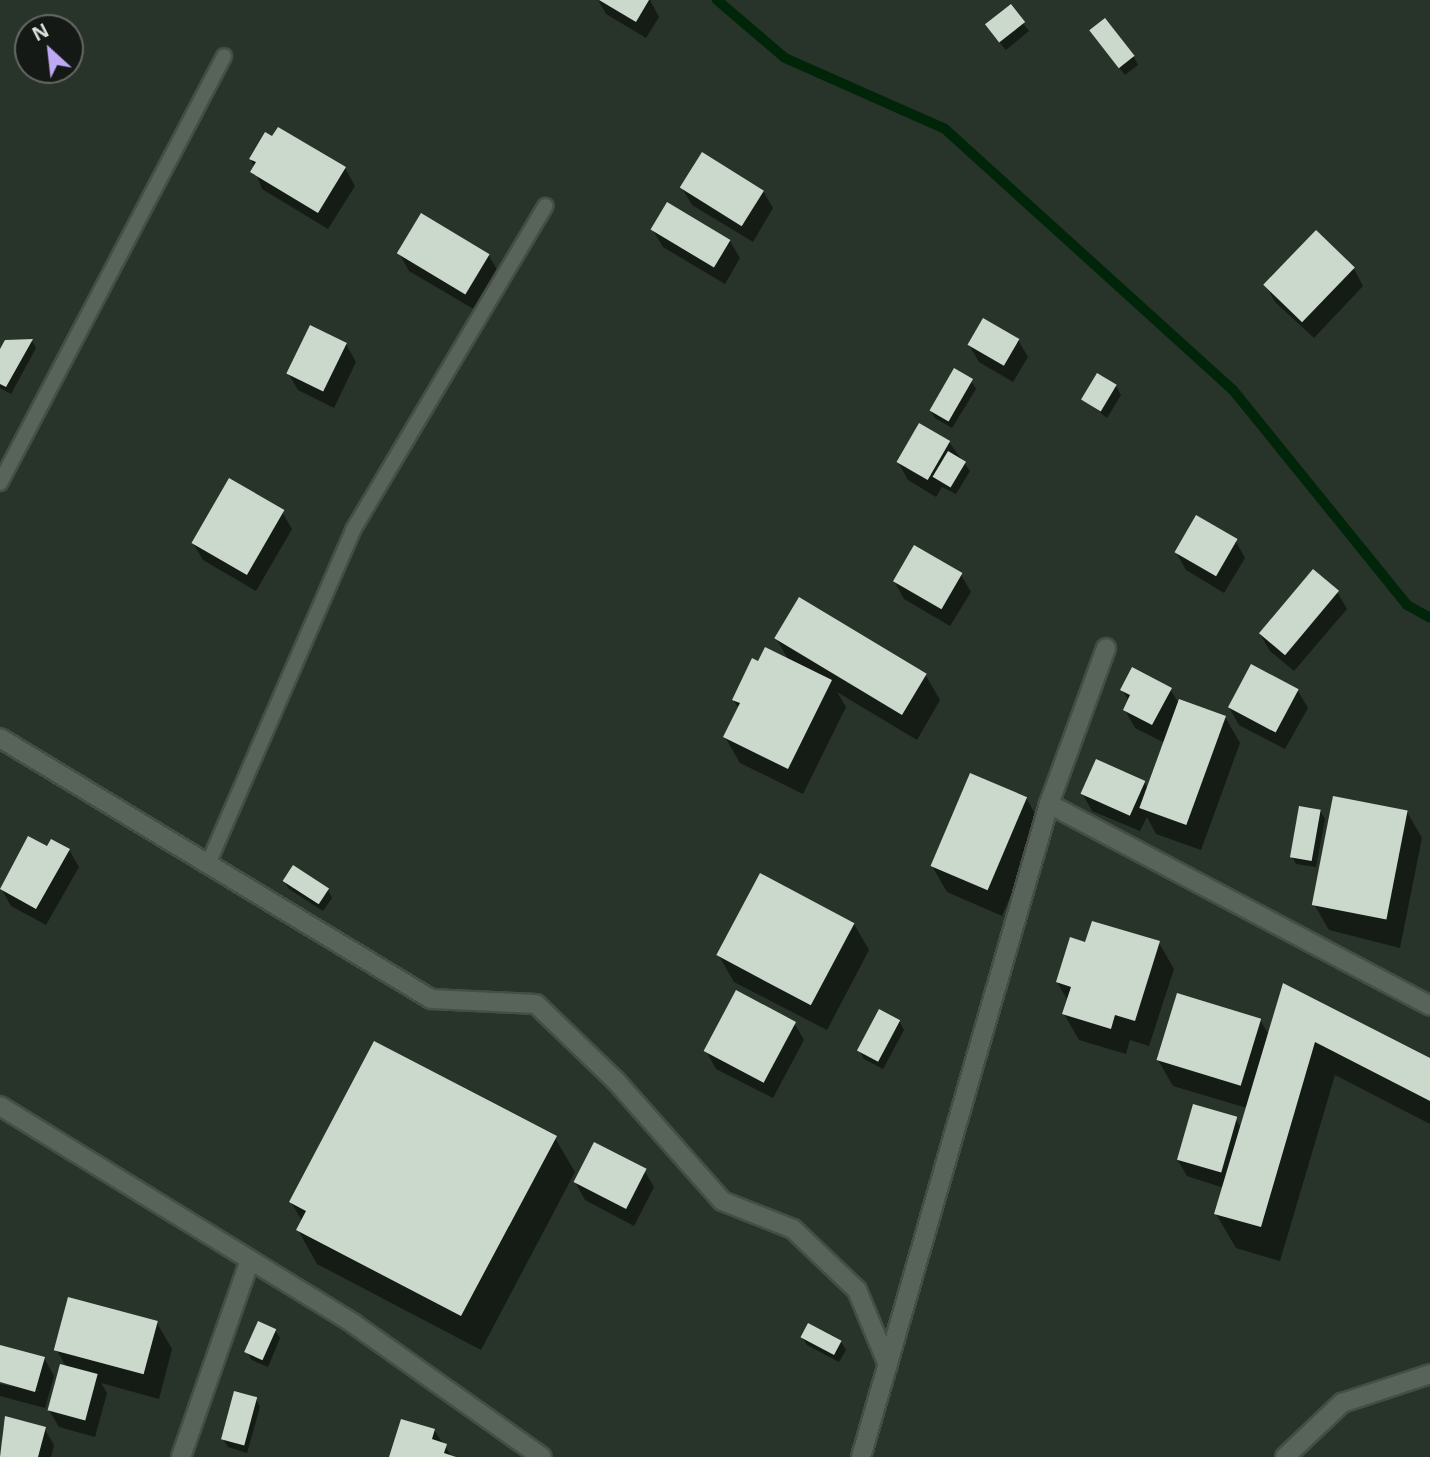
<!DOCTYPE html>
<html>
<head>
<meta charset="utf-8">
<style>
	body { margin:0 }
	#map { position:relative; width:1430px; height:1457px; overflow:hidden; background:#283329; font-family:"Open Sans",sans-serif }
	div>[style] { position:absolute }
	.shadow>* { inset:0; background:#0007 }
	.stream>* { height:10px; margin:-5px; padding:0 5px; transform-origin:5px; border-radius:5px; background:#002508 }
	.building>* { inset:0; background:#cbd8cc; transform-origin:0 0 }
	.roads { filter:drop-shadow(2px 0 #454e46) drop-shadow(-2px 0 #454e46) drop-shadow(0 2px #454e46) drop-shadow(0 -2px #454e46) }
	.lane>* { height:14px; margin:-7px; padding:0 7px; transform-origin:7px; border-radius:7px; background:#586459 }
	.street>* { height:18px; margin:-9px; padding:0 9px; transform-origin:9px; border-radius:9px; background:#586459 }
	span { translate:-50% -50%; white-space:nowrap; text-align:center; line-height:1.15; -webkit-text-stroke:7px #151915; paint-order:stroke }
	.north { position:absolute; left:14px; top:14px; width:70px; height:70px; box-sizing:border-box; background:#151915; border:2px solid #646964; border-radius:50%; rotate:333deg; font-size:19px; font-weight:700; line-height:28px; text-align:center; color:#dae0da }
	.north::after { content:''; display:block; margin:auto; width:24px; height:32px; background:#bfa9f4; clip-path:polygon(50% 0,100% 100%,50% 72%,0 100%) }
</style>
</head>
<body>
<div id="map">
	<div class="shadow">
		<div style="clip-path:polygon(598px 0,650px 0,659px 17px,646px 38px,606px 14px)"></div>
		<div style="clip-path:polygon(1010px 7px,1029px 31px,1006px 50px,992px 33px)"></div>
		<div style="clip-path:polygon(1096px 38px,1134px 57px,1138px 65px,1125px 75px)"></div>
		<div style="clip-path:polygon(251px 159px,345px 168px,355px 186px,328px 229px,262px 189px)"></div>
		<div style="clip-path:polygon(682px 188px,763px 191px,773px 208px,753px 242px,692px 205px)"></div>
		<div style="clip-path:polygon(422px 216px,489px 256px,499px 273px,477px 311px,409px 271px,399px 253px)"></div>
		<div style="clip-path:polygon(653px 230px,730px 241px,740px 258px,725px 284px,663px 247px)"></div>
		<div style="clip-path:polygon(1354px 269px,1363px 286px,1314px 338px,1275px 302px,1265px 284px)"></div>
		<div style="clip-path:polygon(1018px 340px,1028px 357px,1013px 382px,979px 362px,969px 345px)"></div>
		<div style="clip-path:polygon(32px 341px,36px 348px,11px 394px,0 388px,0 352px)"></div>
		<div style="clip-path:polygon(346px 344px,356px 362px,334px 408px,298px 390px,288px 373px)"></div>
		<div style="clip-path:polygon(971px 381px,976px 389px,952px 428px,935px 418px,930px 410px)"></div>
		<div style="clip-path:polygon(1116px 386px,1121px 395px,1107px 418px,1083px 399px)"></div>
		<div style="clip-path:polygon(949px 442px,970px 471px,956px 494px,942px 487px,936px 497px,908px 480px,898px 462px)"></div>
		<div style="clip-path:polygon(282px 512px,292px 529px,256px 591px,203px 560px,193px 543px)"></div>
		<div style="clip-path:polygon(1235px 540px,1245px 558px,1224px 593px,1186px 570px,1176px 552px)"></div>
		<div style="clip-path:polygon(961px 575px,971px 592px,950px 626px,904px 599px,894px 581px)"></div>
		<div style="clip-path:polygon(1337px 592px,1347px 609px,1294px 671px,1270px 651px,1260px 634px)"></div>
		<div style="clip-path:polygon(776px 638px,925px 674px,940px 700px,917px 740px,837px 692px,846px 707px,803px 794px,740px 763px,725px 737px,739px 709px,733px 699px,758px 663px,789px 661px)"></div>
		<div style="clip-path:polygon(1170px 689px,1179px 704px,1225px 717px,1240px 743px,1201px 850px,1156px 834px,1147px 817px,1140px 831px,1092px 811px,1082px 793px,1144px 782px,1148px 789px,1165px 743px,1135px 728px,1125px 710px,1129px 701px,1122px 690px)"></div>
		<div style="clip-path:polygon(1298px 691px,1308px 708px,1285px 749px,1239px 725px,1229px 707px)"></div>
		<div style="clip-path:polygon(1026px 798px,1041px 824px,1002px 916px,947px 892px,932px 866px)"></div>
		<div style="clip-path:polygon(1320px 811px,1325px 819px,1316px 867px,1296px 864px,1292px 856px)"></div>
		<div style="clip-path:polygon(1407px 812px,1422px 838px,1400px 948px,1329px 930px,1314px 904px)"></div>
		<div style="clip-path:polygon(69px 850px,79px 867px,46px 925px,11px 906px,1px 888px)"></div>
		<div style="clip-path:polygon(284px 881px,328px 890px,332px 898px,323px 911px,289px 889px)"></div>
		<div style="clip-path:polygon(854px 924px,869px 950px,827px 1030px,734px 982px,719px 956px)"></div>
		<div style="clip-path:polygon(1159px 943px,1174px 969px,1149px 1046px,1130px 1040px,1126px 1054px,1079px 1040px,1064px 1014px,1068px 1001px,1057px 982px,1086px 944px)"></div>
		<div style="clip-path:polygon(1284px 985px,1430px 1060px,1430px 1124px,1335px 1075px,1280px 1261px,1236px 1248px,1216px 1214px,1224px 1188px,1187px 1176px,1177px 1159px,1235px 1118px,1241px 1128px,1247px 1108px,1173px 1086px,1158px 1060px,1260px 1020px,1269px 1035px)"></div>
		<div style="clip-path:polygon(899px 1021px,904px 1030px,883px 1069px,864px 1059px,859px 1050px)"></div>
		<div style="clip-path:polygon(794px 1023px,804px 1040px,773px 1098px,716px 1069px,706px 1051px)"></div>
		<div style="clip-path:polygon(555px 1138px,575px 1172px,481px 1350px,317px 1264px,298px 1230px,302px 1221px,291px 1202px)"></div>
		<div style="clip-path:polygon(644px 1170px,654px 1187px,634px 1226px,585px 1200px,575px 1182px)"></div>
		<div style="clip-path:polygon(157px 1323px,172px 1349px,159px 1399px,101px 1383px,107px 1393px,95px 1437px,59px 1427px,49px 1410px,67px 1368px,56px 1349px)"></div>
		<div style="clip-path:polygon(275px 1330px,280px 1338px,268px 1367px,252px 1360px,247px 1352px)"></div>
		<div style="clip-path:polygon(802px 1337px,841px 1342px,846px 1350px,839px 1362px,807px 1345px)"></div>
		<div style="clip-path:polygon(0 1347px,44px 1358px,54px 1376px,45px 1408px,0 1396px,0 1384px,44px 1392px,0 1380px)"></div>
		<div style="clip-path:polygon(256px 1399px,260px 1407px,247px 1453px,228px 1447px,223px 1439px)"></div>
		<div style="clip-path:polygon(6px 1418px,44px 1428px,54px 1445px,51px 1457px,0 1457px)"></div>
		<div style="clip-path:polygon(434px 1430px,452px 1457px,391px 1457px)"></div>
	</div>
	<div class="stream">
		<div style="left:717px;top:0;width:89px;rotate:40.5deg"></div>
		<div style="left:785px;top:58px;width:175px;rotate:23.9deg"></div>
		<div style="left:945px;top:129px;width:389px;rotate:42.2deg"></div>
		<div style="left:1233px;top:390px;width:277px;rotate:51deg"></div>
		<div style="left:1407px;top:605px;width:26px;rotate:29deg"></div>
	</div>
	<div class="building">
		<div style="clip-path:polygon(599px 0,649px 0,636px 22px)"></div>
		<div style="left:1011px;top:4px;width:23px;height:33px;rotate:52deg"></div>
		<div style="left:1105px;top:18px;width:48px;height:20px;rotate:52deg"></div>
		<div style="clip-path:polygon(278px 127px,346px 167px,318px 213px,250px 172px,256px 162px,249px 159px,265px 132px,272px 136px)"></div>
		<div style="left:702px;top:152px;width:73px;height:42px;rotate:32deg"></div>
		<div style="left:667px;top:202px;width:74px;height:32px;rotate:31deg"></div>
		<div style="left:421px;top:213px;width:80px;height:47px;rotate:31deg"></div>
		<div style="left:1316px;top:230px;width:54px;height:76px;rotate:44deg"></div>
		<div style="left:983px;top:318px;width:42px;height:31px;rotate:30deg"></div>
		<div style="left:310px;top:325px;width:41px;height:54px;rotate:26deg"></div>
		<div style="clip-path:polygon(33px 339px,6px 387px,0 384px,0 349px,5px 340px)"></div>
		<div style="left:954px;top:368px;width:22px;height:49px;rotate:30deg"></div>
		<div style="left:1097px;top:373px;width:23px;height:31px;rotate:31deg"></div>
		<div style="left:919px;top:423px;width:36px;height:45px;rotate:30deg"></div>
		<div style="left:948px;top:451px;width:21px;height:30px;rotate:31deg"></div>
		<div style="left:229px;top:478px;width:64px;height:75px;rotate:30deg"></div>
		<div style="left:1196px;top:515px;width:48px;height:43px;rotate:30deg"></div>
		<div style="left:914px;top:545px;width:56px;height:42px;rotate:30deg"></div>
		<div style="left:1313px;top:569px;width:34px;height:84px;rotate:40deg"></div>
		<div style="left:799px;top:597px;width:149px;height:48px;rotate:31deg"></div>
		<div style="clip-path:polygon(765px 647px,832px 680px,788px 769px,723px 737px,740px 703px,732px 700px,752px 658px,758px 661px)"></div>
		<div style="left:1251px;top:664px;width:54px;height:49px;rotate:28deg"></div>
		<div style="clip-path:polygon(1132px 667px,1172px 688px,1152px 725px,1123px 710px,1130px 695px,1120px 690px)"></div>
		<div style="left:1179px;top:699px;width:50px;height:116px;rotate:20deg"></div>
		<div style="left:1096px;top:759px;width:54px;height:38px;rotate:24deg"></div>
		<div style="left:970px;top:773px;width:62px;height:101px;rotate:23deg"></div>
		<div style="left:1333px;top:796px;width:76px;height:111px;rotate:11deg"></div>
		<div style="left:1299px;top:806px;width:22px;height:52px;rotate:10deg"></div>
		<div style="clip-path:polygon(28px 836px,47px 846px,51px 839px,70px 849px,36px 909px,0 889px)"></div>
		<div style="left:293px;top:865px;width:43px;height:19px;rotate:33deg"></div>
		<div style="left:760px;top:873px;width:107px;height:93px;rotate:28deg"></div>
		<div style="clip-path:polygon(1092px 921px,1160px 941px,1135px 1021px,1115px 1015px,1111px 1029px,1062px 1014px,1071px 987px,1056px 982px,1070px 937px,1085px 942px)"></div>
		<div style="clip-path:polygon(1283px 983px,1430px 1058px,1430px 1101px,1315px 1042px,1261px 1227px,1214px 1214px)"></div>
		<div style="left:736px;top:990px;width:68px;height:69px;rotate:28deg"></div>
		<div style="left:1177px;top:993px;width:88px;height:70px;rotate:17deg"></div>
		<div style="left:879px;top:1009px;width:24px;height:47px;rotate:28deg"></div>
		<div style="clip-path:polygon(374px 1041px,557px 1136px,461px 1316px,296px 1230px,306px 1211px,289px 1202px)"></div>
		<div style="left:1193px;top:1104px;width:46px;height:58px;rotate:16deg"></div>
		<div style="left:594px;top:1142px;width:59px;height:45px;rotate:27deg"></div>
		<div style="left:68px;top:1297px;width:93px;height:55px;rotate:15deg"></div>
		<div style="left:258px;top:1321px;width:20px;height:34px;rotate:24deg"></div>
		<div style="left:808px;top:1323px;width:38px;height:16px;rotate:28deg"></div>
		<div style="clip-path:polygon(0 1345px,45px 1357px,35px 1392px,0 1382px)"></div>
		<div style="left:60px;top:1364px;width:39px;height:48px;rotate:15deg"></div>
		<div style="left:234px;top:1391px;width:24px;height:50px;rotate:15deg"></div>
		<div style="clip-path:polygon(5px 1416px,46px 1427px,38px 1457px,0 1457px)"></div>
		<div style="clip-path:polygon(401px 1419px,435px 1429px,432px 1439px,447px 1444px,444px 1453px,456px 1457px,389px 1457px)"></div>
	</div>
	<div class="roads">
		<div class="lane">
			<div style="left:0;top:483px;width:482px;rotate:-62.3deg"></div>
			<div style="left:208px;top:864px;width:364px;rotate:-66.5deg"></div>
			<div style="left:353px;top:530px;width:377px;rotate:-59.3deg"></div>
		</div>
		<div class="street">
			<div style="left:0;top:738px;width:504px;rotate:31.2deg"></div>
			<div style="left:431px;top:999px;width:105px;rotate:2.7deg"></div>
			<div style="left:536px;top:1004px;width:111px;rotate:43.9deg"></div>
			<div style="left:616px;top:1081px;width:160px;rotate:48.5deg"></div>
			<div style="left:722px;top:1201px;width:76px;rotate:21.5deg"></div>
			<div style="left:793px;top:1229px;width:88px;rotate:43.6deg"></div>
			<div style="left:857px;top:1290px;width:81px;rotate:67.5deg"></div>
			<div style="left:1049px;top:804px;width:431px;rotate:27.9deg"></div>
			<div style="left:0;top:1106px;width:416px;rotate:31.6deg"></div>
			<div style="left:354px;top:1324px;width:230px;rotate:35.3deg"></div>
			<div style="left:181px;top:1457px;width:206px;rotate:-70.7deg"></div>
			<div style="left:861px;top:1457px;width:680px;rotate:-73.94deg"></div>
			<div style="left:1049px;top:804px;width:166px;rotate:-69.9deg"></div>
			<div style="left:1285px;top:1457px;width:79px;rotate:-43.5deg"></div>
			<div style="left:1342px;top:1403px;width:93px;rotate:-18.2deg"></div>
		</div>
	</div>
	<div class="north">N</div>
</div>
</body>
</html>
